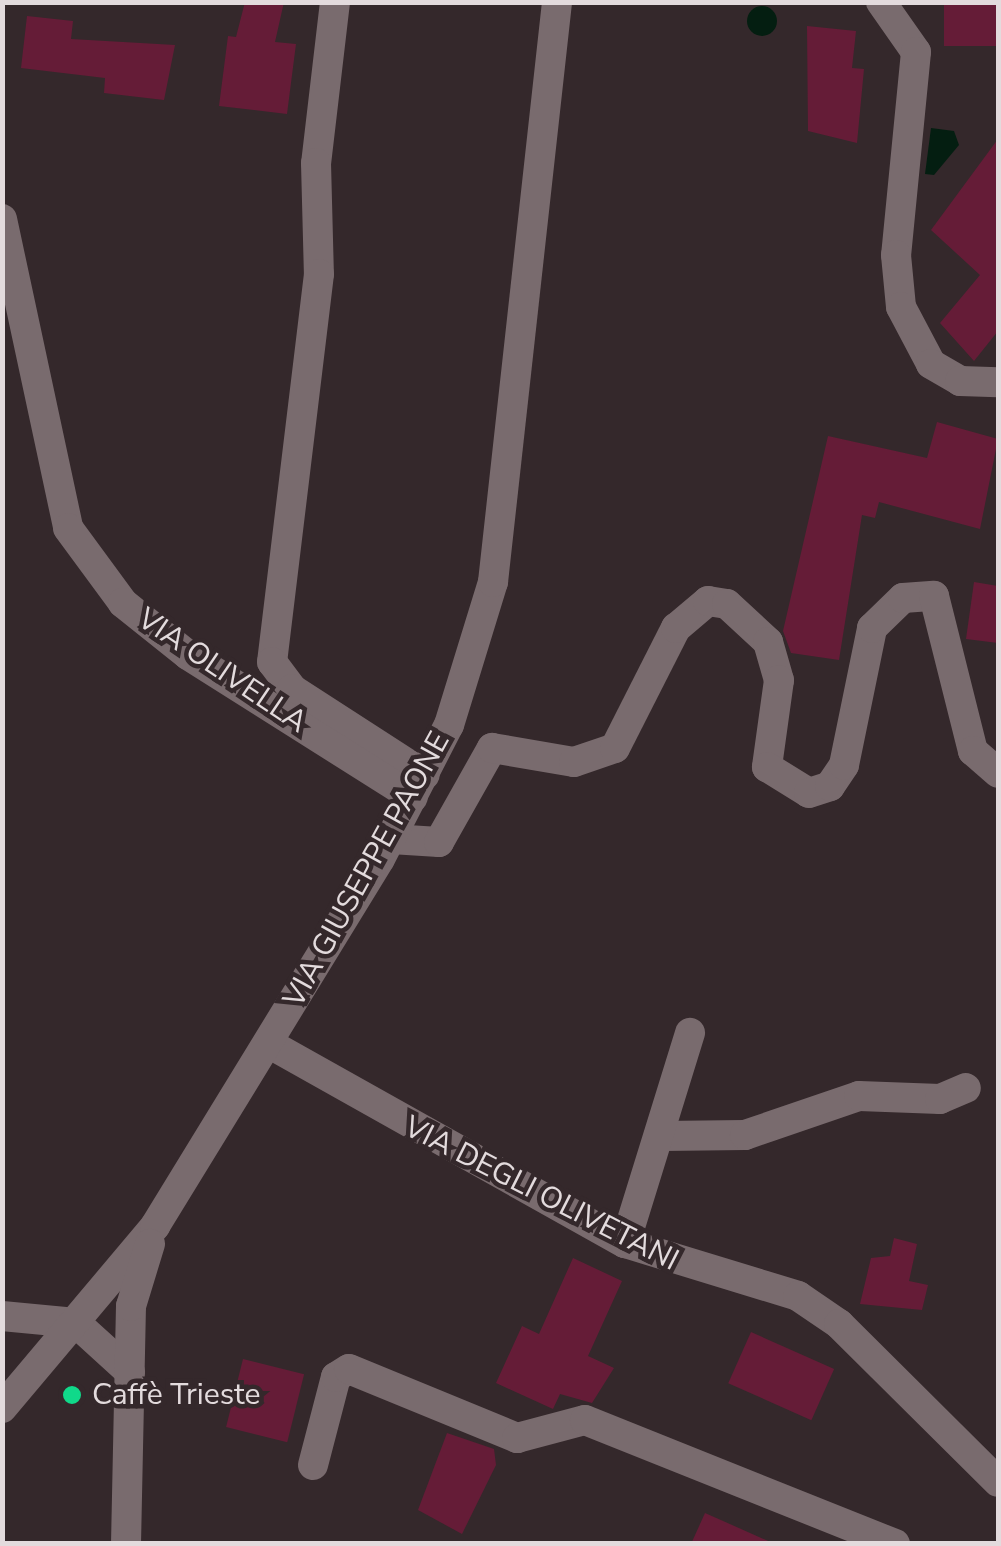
<!DOCTYPE html>
<html>
<head>
<meta charset="utf-8">
<style>
	body { margin:0 }
	#map { position:relative; width:1001px; height:1546px; overflow:hidden; background:#34282b; font-family:"Nunito Sans",sans-serif }
	div>[style] { position:absolute }
	.water>* { inset:0; background:#041e11 }
	.round { border-radius:50% }
	.building>* { inset:0; background:#651c37; transform-origin:0 0 }
	.minor>* { height:30px; margin:-15px; padding:0 15px; transform-origin:15px; border-radius:15px; background:#796b6e }
	.dots>* { width:28px; height:28px; translate:-50% -50%; box-sizing:border-box; border:5px solid #34282b; border-radius:50% }
	span { translate:-50% -50%; white-space:nowrap; text-align:center; line-height:1.15; -webkit-text-stroke:9px #34282b; paint-order:stroke }
	.street-label { font-size:30px; color:#e3dbdd }
	.poi-label { font-size:30px; color:#e3dbdd }
	.left { translate:0 -50%; text-align:left }
	.frame { position:absolute; inset:0; border:5px solid #e3dbdd; pointer-events:none }
</style>
</head>
<body>
<div id="map">
	<div class="water">
		<div class="round" style="left:747px;top:6px;width:30px;height:30px"></div>
		<div style="clip-path:polygon(931px 128px,954px 131px,959px 145px,934px 175px,925px 174px)"></div>
	</div>
	<div class="building">
		<div style="clip-path:polygon(245px 2px,284px 2px,275px 42px,296px 44px,287px 114px,219px 106px,228px 36px,236px 37px)"></div>
		<div style="left:944px;top:2px;width:53px;height:44px"></div>
		<div style="clip-path:polygon(27px 16px,73px 21px,71px 39px,175px 45px,164px 100px,104px 93px,105px 78px,21px 68px)"></div>
		<div style="clip-path:polygon(807px 26px,856px 31px,852px 68px,864px 69px,857px 143px,808px 131px)"></div>
		<div style="clip-path:polygon(998px 139px,998px 331px,974px 361px,940px 323px,980px 275px,931px 230px)"></div>
		<div style="clip-path:polygon(937px 422px,998px 439px,980px 529px,879px 502px,875px 518px,862px 515px,839px 660px,791px 653px,783px 631px,828px 436px,927px 458px)"></div>
		<div style="clip-path:polygon(974px 582px,998px 586px,998px 643px,966px 639px)"></div>
		<div style="clip-path:polygon(894px 1238px,917px 1244px,909px 1281px,928px 1285px,922px 1310px,860px 1304px,871px 1258px,890px 1256px)"></div>
		<div style="clip-path:polygon(573px 1258px,622px 1281px,588px 1356px,614px 1368px,592px 1403px,560px 1394px,553px 1409px,496px 1383px,522px 1326px,539px 1334px)"></div>
		<div style="left:751px;top:1332px;width:91px;height:56px;rotate:24deg"></div>
		<div style="left:243px;top:1359px;width:63px;height:70px;rotate:14deg"></div>
		<div style="clip-path:polygon(447px 1433px,494px 1449px,496px 1465px,462px 1534px,418px 1510px)"></div>
		<div style="clip-path:polygon(705px 1513px,775px 1544px,691px 1544px)"></div>
	</div>
	<div class="minor">
		<div style="left:335px;top:2px;width:162px;rotate:96.7deg"></div>
		<div style="left:316px;top:163px;width:111px;rotate:88.5deg"></div>
		<div style="left:319px;top:274px;width:391px;rotate:96.9deg"></div>
		<div style="left:272px;top:662px;width:34px;rotate:53deg"></div>
		<div style="left:292px;top:689px;width:158px;rotate:32.9deg"></div>
		<div style="left:881px;top:2px;width:61px;rotate:55deg"></div>
		<div style="left:916px;top:52px;width:204px;rotate:95.6deg"></div>
		<div style="left:896px;top:255px;width:52px;rotate:84.5deg"></div>
		<div style="left:901px;top:307px;width:64px;rotate:62.2deg"></div>
		<div style="left:931px;top:364px;width:34px;rotate:30deg"></div>
		<div style="left:960px;top:381px;width:38px;rotate:2deg"></div>
		<div style="left:2px;top:219px;width:316px;rotate:77.9deg"></div>
		<div style="left:68px;top:528px;width:93px;rotate:53.7deg"></div>
		<div style="left:123px;top:603px;width:83px;rotate:38.7deg"></div>
		<div style="left:188px;top:655px;width:266px;rotate:32.3deg"></div>
		<div style="left:391px;top:839px;width:48px;rotate:3.6deg"></div>
		<div style="left:439px;top:842px;width:108px;rotate:-60.6deg"></div>
		<div style="left:492px;top:748px;width:83px;rotate:9.7deg"></div>
		<div style="left:574px;top:762px;width:43px;rotate:-18.9deg"></div>
		<div style="left:615px;top:748px;width:135px;rotate:-63.1deg"></div>
		<div style="left:676px;top:628px;width:42px;rotate:-40.2deg"></div>
		<div style="left:708px;top:601px;width:19px;rotate:9deg"></div>
		<div style="left:727px;top:604px;width:56px;rotate:42.8deg"></div>
		<div style="left:768px;top:642px;width:40px;rotate:74deg"></div>
		<div style="left:779px;top:680px;width:88px;rotate:97.9deg"></div>
		<div style="left:767px;top:767px;width:49px;rotate:31.8deg"></div>
		<div style="left:809px;top:793px;width:22px;rotate:-18deg"></div>
		<div style="left:830px;top:786px;width:25px;rotate:-56deg"></div>
		<div style="left:844px;top:765px;width:140px;rotate:-78.4deg"></div>
		<div style="left:872px;top:628px;width:43px;rotate:-44.1deg"></div>
		<div style="left:903px;top:598px;width:31px;rotate:-4deg"></div>
		<div style="left:934px;top:596px;width:160px;rotate:75.9deg"></div>
		<div style="left:973px;top:751px;width:33px;rotate:41deg"></div>
		<div style="left:268px;top:1043px;width:409px;rotate:29.3deg"></div>
		<div style="left:625px;top:1243px;width:181px;rotate:17deg"></div>
		<div style="left:798px;top:1296px;width:50px;rotate:34.3deg"></div>
		<div style="left:839px;top:1324px;width:224px;rotate:44.8deg"></div>
		<div style="left:662px;top:1136px;width:83px;rotate:-0.7deg"></div>
		<div style="left:745px;top:1135px;width:120px;rotate:-18.9deg"></div>
		<div style="left:859px;top:1096px;width:81px;rotate:2.1deg"></div>
		<div style="left:940px;top:1099px;width:28px;rotate:-23deg"></div>
		<div style="left:625px;top:1243px;width:220px;rotate:-72.8deg"></div>
		<div style="left:2px;top:1316px;width:74px;rotate:5.4deg"></div>
		<div style="left:76px;top:1323px;width:73px;rotate:42.2deg"></div>
		<div style="left:2px;top:1408px;width:238px;rotate:-49.9deg"></div>
		<div style="left:155px;top:1226px;width:430px;rotate:-58.5deg"></div>
		<div style="left:380px;top:859px;width:151px;rotate:-62.8deg"></div>
		<div style="left:449px;top:725px;width:150px;rotate:-72.9deg"></div>
		<div style="left:493px;top:582px;width:584px;rotate:-83.7deg"></div>
		<div style="left:313px;top:1465px;width:91px;rotate:-75.4deg"></div>
		<div style="left:336px;top:1377px;width:15px;rotate:-32deg"></div>
		<div style="left:349px;top:1369px;width:182px;rotate:22.3deg"></div>
		<div style="left:517px;top:1438px;width:70px;rotate:-14.8deg"></div>
		<div style="left:585px;top:1420px;width:334px;rotate:21.8deg"></div>
		<div style="left:126px;top:1544px;width:238px;rotate:-88.8deg"></div>
		<div style="left:131px;top:1306px;width:65px;rotate:-73deg"></div>
	</div>
	<div class="dots">
		<div style="left:72px;top:1395px;background:#10d98a"></div>
	</div>
	<div class="street-label">
		<span style="left:222px;top:671px;rotate:34deg">VIA OLIVELLA</span>
		<span style="left:367px;top:870px;rotate:-61deg">VIA GIUSEPPE PAONE</span>
		<span style="left:541px;top:1194px;rotate:27deg">VIA DEGLI OLIVETANI</span>
	</div>
	<div class="poi-label">
		<span class="left" style="left:92px;top:1395px">Caffè Trieste</span>
	</div>
	<div class="frame"></div>
</div>
</body>
</html>
